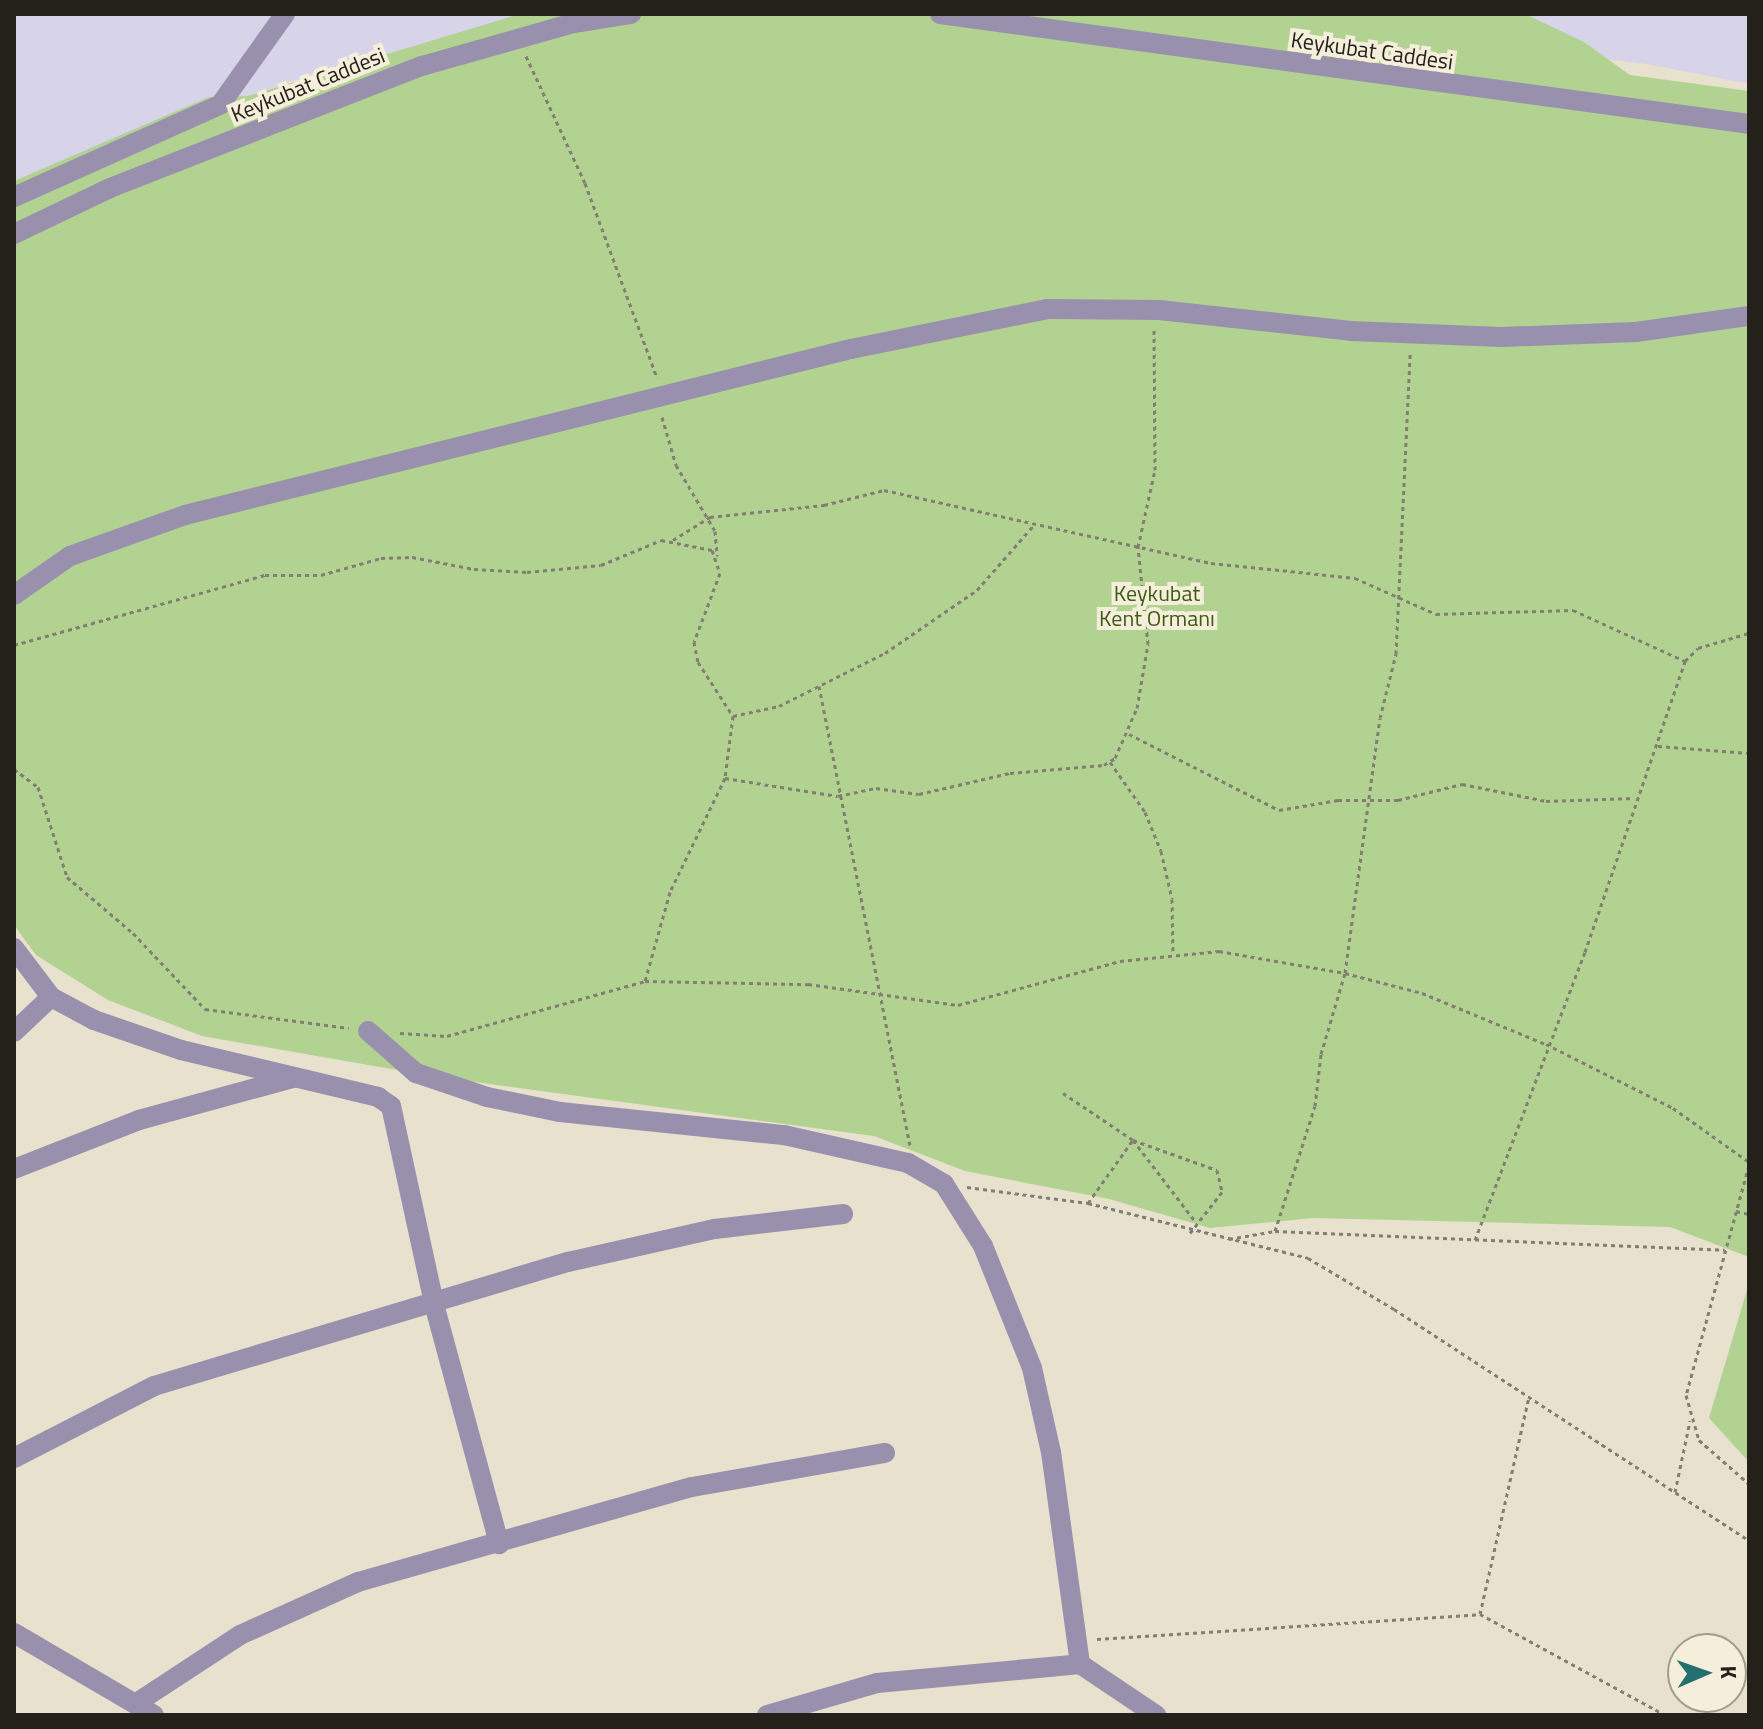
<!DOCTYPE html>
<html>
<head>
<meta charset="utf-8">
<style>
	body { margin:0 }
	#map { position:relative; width:1763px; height:1729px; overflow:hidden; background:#e8e1ce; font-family:"Titillium Web",sans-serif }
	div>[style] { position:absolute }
	.industrial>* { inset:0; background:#d7d4ea }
	.green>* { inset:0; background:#b2d292 }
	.path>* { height:3px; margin-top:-1.5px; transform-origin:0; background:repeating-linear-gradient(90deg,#827e71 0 4px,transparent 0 8px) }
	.minor>* { height:20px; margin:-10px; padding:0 10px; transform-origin:10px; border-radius:10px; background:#9890ad }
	span { translate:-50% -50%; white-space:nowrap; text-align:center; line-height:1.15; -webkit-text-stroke:8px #f5eedb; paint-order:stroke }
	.street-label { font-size:22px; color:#23211a }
	.park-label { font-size:22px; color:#3e5b16 }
	.frame { position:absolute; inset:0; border:16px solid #23211a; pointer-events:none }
	.north { position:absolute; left:1667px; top:1633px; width:80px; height:80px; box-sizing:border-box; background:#f5eedb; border:2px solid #a19c8e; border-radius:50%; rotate:88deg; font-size:22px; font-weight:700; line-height:32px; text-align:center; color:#23211a }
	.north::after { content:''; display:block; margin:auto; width:28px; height:36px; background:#246f6f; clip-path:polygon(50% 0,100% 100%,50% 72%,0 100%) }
</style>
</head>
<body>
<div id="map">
	<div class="industrial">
		<div style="clip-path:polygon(14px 14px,557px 14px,284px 83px,14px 217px)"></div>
		<div style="clip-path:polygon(1206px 14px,1749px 14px,1749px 84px,1647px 64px)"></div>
	</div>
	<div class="green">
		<div style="clip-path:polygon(520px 14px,1525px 14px,1584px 42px,1630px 75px,1749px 91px,1749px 1257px,1670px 1227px,1314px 1218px,1210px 1228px,1109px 1199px,965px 1171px,874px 1136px,437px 1077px,202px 1036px,108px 1000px,36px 955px,14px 925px,14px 181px,209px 97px,248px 96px)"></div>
		<div style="clip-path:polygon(1749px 1283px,1749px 1462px,1709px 1418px)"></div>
	</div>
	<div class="path">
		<div style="left:526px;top:56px;width:140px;rotate:65.1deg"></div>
		<div style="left:585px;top:183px;width:208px;rotate:69.7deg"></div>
		<div style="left:662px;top:417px;width:50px;rotate:73.7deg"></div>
		<div style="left:676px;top:465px;width:77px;rotate:59.4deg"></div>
		<div style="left:715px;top:531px;width:25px;rotate:85deg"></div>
		<div style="left:673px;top:540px;width:44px;rotate:-31.9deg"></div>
		<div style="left:710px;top:517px;width:115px;rotate:-6deg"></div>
		<div style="left:824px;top:505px;width:62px;rotate:-14deg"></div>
		<div style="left:884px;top:490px;width:335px;rotate:12.6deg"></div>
		<div style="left:1211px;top:563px;width:145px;rotate:5.9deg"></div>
		<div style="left:1355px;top:578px;width:89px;rotate:24deg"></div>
		<div style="left:1436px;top:614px;width:137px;rotate:-1.7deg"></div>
		<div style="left:1573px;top:610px;width:123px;rotate:24.5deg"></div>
		<div style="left:14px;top:645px;width:261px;rotate:-15.6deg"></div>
		<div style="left:265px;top:575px;width:56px"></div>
		<div style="left:321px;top:575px;width:62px;rotate:-15.8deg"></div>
		<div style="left:381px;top:558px;width:31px;rotate:-2deg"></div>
		<div style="left:412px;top:557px;width:63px;rotate:11deg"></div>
		<div style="left:474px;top:569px;width:53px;rotate:3.2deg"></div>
		<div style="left:527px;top:572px;width:74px;rotate:-5.4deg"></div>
		<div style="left:601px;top:565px;width:65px;rotate:-22.6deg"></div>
		<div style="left:661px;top:540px;width:52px;rotate:11.1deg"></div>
		<div style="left:712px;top:550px;width:24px;rotate:71deg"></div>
		<div style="left:720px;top:573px;width:74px;rotate:110.6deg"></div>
		<div style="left:694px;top:642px;width:20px;rotate:79deg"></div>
		<div style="left:698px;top:662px;width:64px;rotate:57.1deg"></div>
		<div style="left:733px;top:716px;width:63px;rotate:97.4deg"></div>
		<div style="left:725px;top:778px;width:127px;rotate:115.8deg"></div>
		<div style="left:670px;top:892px;width:92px;rotate:105.7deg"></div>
		<div style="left:819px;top:686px;width:468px;rotate:78.8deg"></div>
		<div style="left:733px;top:716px;width:47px;rotate:-12.3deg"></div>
		<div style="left:779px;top:706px;width:119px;rotate:-26.6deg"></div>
		<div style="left:885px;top:653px;width:112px;rotate:-34.4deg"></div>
		<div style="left:977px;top:590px;width:86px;rotate:-48.8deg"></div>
		<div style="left:1129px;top:734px;width:168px;rotate:26.9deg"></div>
		<div style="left:1279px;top:810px;width:60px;rotate:-9.6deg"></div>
		<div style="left:1338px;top:800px;width:60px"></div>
		<div style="left:1398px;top:800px;width:66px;rotate:-14deg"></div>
		<div style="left:1462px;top:784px;width:86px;rotate:11.4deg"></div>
		<div style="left:1546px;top:801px;width:87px;rotate:-2deg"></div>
		<div style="left:1658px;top:746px;width:91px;rotate:4.4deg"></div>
		<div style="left:1110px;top:762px;width:61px;rotate:55deg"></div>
		<div style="left:1145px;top:812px;width:42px;rotate:67.7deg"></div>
		<div style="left:1161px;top:851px;width:49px;rotate:77.1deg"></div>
		<div style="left:1172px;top:899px;width:55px;rotate:89deg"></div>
		<div style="left:14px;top:769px;width:30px;rotate:37deg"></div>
		<div style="left:38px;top:787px;width:95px;rotate:72.1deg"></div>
		<div style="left:67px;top:877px;width:87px;rotate:40.3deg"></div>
		<div style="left:133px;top:933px;width:105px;rotate:46.5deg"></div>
		<div style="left:205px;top:1009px;width:145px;rotate:7.5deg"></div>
		<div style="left:725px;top:778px;width:114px;rotate:9.1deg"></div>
		<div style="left:838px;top:796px;width:39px;rotate:-12deg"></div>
		<div style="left:876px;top:788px;width:43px;rotate:7.9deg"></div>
		<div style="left:919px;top:794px;width:93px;rotate:-13deg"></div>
		<div style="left:1010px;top:773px;width:94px;rotate:-4.9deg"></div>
		<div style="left:1104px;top:765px;width:13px;rotate:-32deg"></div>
		<div style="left:1115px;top:758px;width:55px;rotate:-66.3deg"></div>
		<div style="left:1137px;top:708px;width:65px;rotate:-80.2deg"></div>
		<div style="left:1148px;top:644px;width:98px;rotate:-95.9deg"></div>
		<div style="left:1138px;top:547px;width:79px;rotate:-77.6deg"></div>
		<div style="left:1155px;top:470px;width:140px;rotate:-90.4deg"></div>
		<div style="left:400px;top:1033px;width:47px;rotate:3.7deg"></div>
		<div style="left:447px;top:1036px;width:205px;rotate:-15.5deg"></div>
		<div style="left:645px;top:981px;width:163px;rotate:1.1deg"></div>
		<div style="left:808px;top:984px;width:151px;rotate:8deg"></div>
		<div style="left:958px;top:1005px;width:168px;rotate:-15.2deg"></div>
		<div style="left:1120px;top:961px;width:100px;rotate:-5.8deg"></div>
		<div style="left:1219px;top:951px;width:128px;rotate:9.9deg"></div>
		<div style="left:1345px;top:973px;width:80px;rotate:14.6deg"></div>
		<div style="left:1422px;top:993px;width:134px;rotate:22.4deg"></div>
		<div style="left:1546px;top:1044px;width:142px;rotate:26.7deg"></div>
		<div style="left:1673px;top:1108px;width:93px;rotate:35.4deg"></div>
		<div style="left:1063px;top:1093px;width:84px;rotate:33.9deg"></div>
		<div style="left:1133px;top:1140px;width:89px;rotate:19.7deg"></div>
		<div style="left:1217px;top:1170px;width:23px;rotate:77deg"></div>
		<div style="left:1222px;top:1192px;width:52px;rotate:128deg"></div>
		<div style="left:1133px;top:1140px;width:102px;rotate:52.6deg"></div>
		<div style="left:1749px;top:1165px;width:238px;rotate:105.3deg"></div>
		<div style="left:1686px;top:1395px;width:47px;rotate:73.9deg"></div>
		<div style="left:1699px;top:1440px;width:67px;rotate:41.3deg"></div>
		<div style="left:967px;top:1187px;width:122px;rotate:7.5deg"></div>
		<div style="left:1088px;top:1203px;width:227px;rotate:14deg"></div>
		<div style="left:1308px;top:1258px;width:100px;rotate:30.7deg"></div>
		<div style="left:1394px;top:1309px;width:424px;rotate:33.1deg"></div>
		<div style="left:1088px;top:1203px;width:76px;rotate:-54.6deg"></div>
		<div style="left:1736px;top:1211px;width:13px;rotate:13deg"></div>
		<div style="left:1275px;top:1231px;width:131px;rotate:-72.3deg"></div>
		<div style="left:1315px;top:1106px;width:52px;rotate:-83.4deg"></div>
		<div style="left:1321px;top:1054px;width:84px;rotate:-73.5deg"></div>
		<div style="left:1345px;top:973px;width:257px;rotate:-82.2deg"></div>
		<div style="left:1380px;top:718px;width:66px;rotate:-76deg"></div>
		<div style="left:1396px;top:654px;width:300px;rotate:-87.3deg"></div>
		<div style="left:1229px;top:1239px;width:47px;rotate:-9.9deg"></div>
		<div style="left:1275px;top:1231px;width:450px;rotate:2.4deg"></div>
		<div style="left:1475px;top:1240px;width:308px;rotate:-69.1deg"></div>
		<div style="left:1585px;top:952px;width:308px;rotate:-71deg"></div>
		<div style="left:1685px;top:661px;width:18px;rotate:-45deg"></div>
		<div style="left:1698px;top:648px;width:53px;rotate:-16.4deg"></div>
		<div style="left:1675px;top:1492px;width:73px;rotate:-78.1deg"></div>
		<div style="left:1480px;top:1614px;width:222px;rotate:-77.3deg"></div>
		<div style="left:1097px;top:1639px;width:384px;rotate:-3.7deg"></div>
		<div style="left:1480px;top:1614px;width:211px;rotate:28.6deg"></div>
	</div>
	<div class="minor">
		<div style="left:940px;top:14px;width:816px;rotate:7.74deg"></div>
		<div style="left:14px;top:197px;width:226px;rotate:-24.1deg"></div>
		<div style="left:220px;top:105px;width:112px;rotate:-54.5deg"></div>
		<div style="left:14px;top:234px;width:106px;rotate:-25.6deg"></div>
		<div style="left:110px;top:188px;width:335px;rotate:-21.4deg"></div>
		<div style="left:422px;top:66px;width:158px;rotate:-15.8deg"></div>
		<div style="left:574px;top:23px;width:58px;rotate:-9deg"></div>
		<div style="left:14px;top:595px;width:68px;rotate:-34.9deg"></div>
		<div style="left:70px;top:556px;width:122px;rotate:-19.6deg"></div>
		<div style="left:185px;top:515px;width:686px;rotate:-14deg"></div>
		<div style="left:851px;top:349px;width:200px;rotate:-11.5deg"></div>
		<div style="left:1047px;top:309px;width:112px;rotate:0.5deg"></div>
		<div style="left:1159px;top:310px;width:193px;rotate:6.2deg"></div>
		<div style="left:1351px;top:331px;width:150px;rotate:2.3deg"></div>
		<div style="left:1501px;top:337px;width:135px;rotate:-2.1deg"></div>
		<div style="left:1636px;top:332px;width:114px;rotate:-8.1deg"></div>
		<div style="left:14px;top:948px;width:61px;rotate:52.9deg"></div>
		<div style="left:51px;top:997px;width:49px;rotate:28.1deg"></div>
		<div style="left:94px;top:1020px;width:92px;rotate:19deg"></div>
		<div style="left:181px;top:1050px;width:203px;rotate:13.4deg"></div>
		<div style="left:378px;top:1097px;width:16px;rotate:35deg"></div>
		<div style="left:391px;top:1106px;width:203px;rotate:77.7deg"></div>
		<div style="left:434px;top:1304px;width:249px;rotate:74.8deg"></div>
		<div style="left:368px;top:1031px;width:64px;rotate:41.2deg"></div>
		<div style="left:416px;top:1073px;width:75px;rotate:18.7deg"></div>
		<div style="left:487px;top:1097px;width:75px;rotate:11.6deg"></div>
		<div style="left:560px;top:1112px;width:225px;rotate:5.9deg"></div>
		<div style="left:784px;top:1135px;width:127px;rotate:12.7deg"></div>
		<div style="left:908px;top:1163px;width:42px;rotate:30.3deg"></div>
		<div style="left:944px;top:1184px;width:73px;rotate:57.8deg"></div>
		<div style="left:983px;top:1246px;width:131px;rotate:68.1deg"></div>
		<div style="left:1032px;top:1368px;width:86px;rotate:77.3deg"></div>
		<div style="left:1051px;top:1452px;width:214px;rotate:82.2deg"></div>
		<div style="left:1080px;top:1664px;width:92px;rotate:33.9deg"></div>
		<div style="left:14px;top:1032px;width:51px;rotate:-43.4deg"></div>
		<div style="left:14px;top:1169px;width:134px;rotate:-21.4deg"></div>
		<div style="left:139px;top:1120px;width:160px;rotate:-15.3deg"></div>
		<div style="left:14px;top:1458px;width:157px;rotate:-27.2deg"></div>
		<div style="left:154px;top:1386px;width:432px;rotate:-16.7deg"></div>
		<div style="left:568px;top:1262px;width:151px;rotate:-12.7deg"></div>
		<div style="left:715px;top:1229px;width:129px;rotate:-6.7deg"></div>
		<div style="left:14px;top:1633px;width:162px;rotate:30.4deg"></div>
		<div style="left:138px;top:1702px;width:122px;rotate:-33.3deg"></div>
		<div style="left:240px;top:1635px;width:129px;rotate:-24.2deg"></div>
		<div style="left:358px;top:1582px;width:347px;rotate:-15.9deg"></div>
		<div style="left:692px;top:1487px;width:196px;rotate:-10deg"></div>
		<div style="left:767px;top:1715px;width:115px;rotate:-16.2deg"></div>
		<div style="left:877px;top:1683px;width:204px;rotate:-5.3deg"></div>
	</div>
	<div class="street-label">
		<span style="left:1372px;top:51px;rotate:8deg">Keykubat Caddesi</span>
		<span style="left:308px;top:85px;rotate:-22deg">Keykubat Caddesi</span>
	</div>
	<div class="park-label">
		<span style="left:1157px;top:606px">Keykubat<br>Kent Ormanı</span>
	</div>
	<div class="frame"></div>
	<div class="north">K</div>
</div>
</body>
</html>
